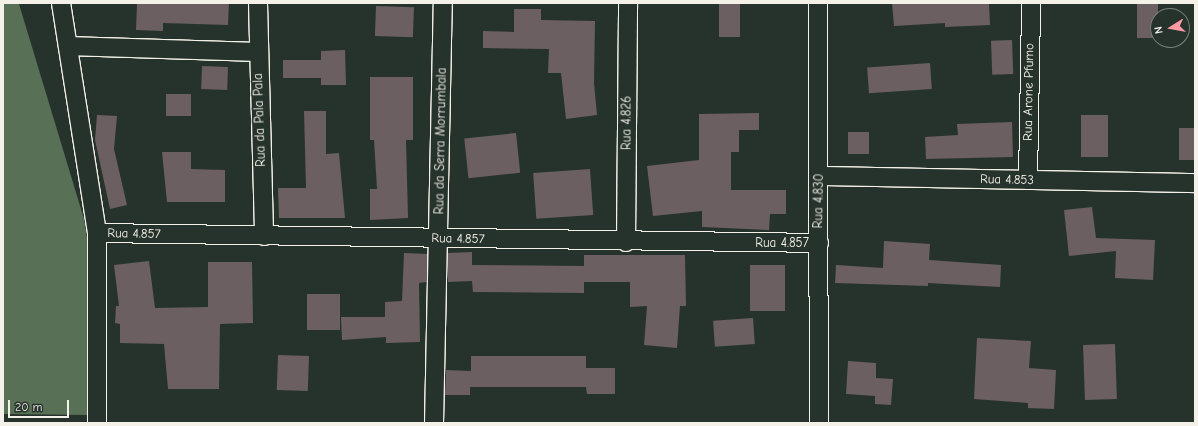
<!DOCTYPE html>
<html>
<head>
<meta charset="utf-8">
<style>
	body { margin:0 }
	#map { position:relative; width:1198px; height:426px; overflow:hidden; background:#26332d; font-family:"Comic Neue",sans-serif }
	div>[style] { position:absolute }
	.green>* { inset:0; background:#587156 }
	.building>* { inset:0; background:#6b5f61; transform-origin:0 0 }
	.roads { filter:drop-shadow(1px 0 #f4f1e8) drop-shadow(-1px 0 #f4f1e8) drop-shadow(0 1px #f4f1e8) drop-shadow(0 -1px #f4f1e8) }
	.minor>* { height:18px; margin:-9px; padding:0 9px; transform-origin:9px; border-radius:9px; background:#26332d }
	span { translate:-50% -50%; white-space:nowrap; text-align:center; line-height:1.15; -webkit-text-stroke:3px #26332d; paint-order:stroke }
	.street-label { font-size:13px; color:#f4f1e8 }
	.frame { position:absolute; inset:0; border:4px solid #f4f1e8; pointer-events:none }
	.north { position:absolute; left:1150px; top:8px; width:40px; height:40px; box-sizing:border-box; background:#26332d; border:1px solid #787f78; border-radius:50%; rotate:259deg; font-size:11px; font-weight:700; line-height:16px; text-align:center; color:#f4f1e8 }
	.north::after { content:''; display:block; margin:auto; width:14px; height:18px; background:#ff9aa2; clip-path:polygon(50% 0,100% 100%,50% 72%,0 100%) }
	.scale { position:absolute; left:8px; top:400px; width:61px; height:18px; box-sizing:border-box; border:2px solid #f4f1e8; border-top:0; padding-left:5px; font-size:12px; line-height:14px; white-space:nowrap; color:#f4f1e8; -webkit-text-stroke:3px #26332d; paint-order:stroke }
</style>
</head>
<body>
<div id="map">
	<div class="green">
		<div style="clip-path:polygon(3px 3px,19px 4px,84px 219px,90px 257px,89px 415px,3px 414px)"></div>
	</div>
	<div class="building">
		<div style="clip-path:polygon(137px 3px,229px 3px,228px 25px,163px 23px,163px 31px,136px 30px)"></div>
		<div style="left:719px;top:3px;width:21px;height:34px"></div>
		<div style="clip-path:polygon(892px 3px,989px 3px,990px 25px,945px 27px,945px 23px,894px 26px)"></div>
		<div style="left:1137px;top:3px;width:21px;height:35px"></div>
		<div style="left:376px;top:6px;width:38px;height:30px;rotate:2deg"></div>
		<div style="clip-path:polygon(514px 9px,541px 9px,541px 20px,595px 21px,594px 83px,597px 115px,566px 119px,561px 73px,548px 73px,549px 49px,483px 48px,483px 31px,514px 32px)"></div>
		<div style="left:1012px;top:40px;width:34px;height:21px;rotate:88deg"></div>
		<div style="clip-path:polygon(345px 50px,346px 85px,321px 85px,321px 78px,283px 78px,283px 60px,321px 60px,321px 51px)"></div>
		<div style="left:930px;top:63px;width:26px;height:63px;rotate:86deg"></div>
		<div style="left:202px;top:66px;width:26px;height:23px;rotate:2deg"></div>
		<div style="clip-path:polygon(370px 77px,413px 77px,413px 140px,406px 140px,408px 218px,370px 220px,370px 189px,377px 189px,374px 140px,370px 140px)"></div>
		<div style="left:166px;top:94px;width:25px;height:22px"></div>
		<div style="clip-path:polygon(304px 111px,326px 111px,326px 154px,339px 153px,345px 218px,279px 218px,278px 188px,306px 188px)"></div>
		<div style="clip-path:polygon(759px 113px,759px 130px,739px 130px,739px 152px,731px 152px,731px 190px,786px 190px,786px 214px,770px 214px,769px 230px,702px 227px,702px 211px,653px 216px,647px 166px,699px 160px,699px 114px)"></div>
		<div style="clip-path:polygon(97px 115px,117px 116px,114px 149px,127px 205px,110px 209px,95px 140px)"></div>
		<div style="left:1081px;top:115px;width:27px;height:42px"></div>
		<div style="clip-path:polygon(1012px 122px,1013px 157px,926px 159px,925px 137px,958px 135px,957px 124px)"></div>
		<div style="left:1179px;top:128px;width:16px;height:32px"></div>
		<div style="left:848px;top:132px;width:21px;height:22px"></div>
		<div style="left:516px;top:133px;width:40px;height:52px;rotate:84deg"></div>
		<div style="clip-path:polygon(162px 152px,191px 152px,191px 169px,225px 170px,225px 202px,167px 202px)"></div>
		<div style="left:590px;top:169px;width:46px;height:57px;rotate:86deg"></div>
		<div style="clip-path:polygon(1092px 207px,1096px 238px,1155px 240px,1153px 280px,1115px 278px,1116px 251px,1069px 256px,1064px 210px)"></div>
		<div style="clip-path:polygon(884px 241px,930px 244px,929px 260px,1001px 265px,1000px 287px,928px 283px,928px 286px,835px 283px,836px 265px,883px 268px)"></div>
		<div style="clip-path:polygon(472px 252px,472px 265px,584px 266px,584px 255px,685px 255px,686px 306px,680px 306px,677px 348px,644px 345px,647px 306px,630px 307px,630px 282px,584px 282px,584px 293px,473px 292px,472px 281px,448px 282px,448px 253px)"></div>
		<div style="clip-path:polygon(404px 253px,427px 254px,427px 282px,419px 283px,420px 342px,386px 343px,386px 337px,342px 340px,341px 317px,385px 317px,385px 302px,402px 301px)"></div>
		<div style="clip-path:polygon(149px 261px,155px 308px,208px 307px,208px 262px,252px 262px,253px 323px,220px 324px,219px 389px,168px 389px,164px 344px,120px 343px,120px 324px,115px 323px,116px 306px,119px 306px,114px 265px)"></div>
		<div style="left:750px;top:265px;width:35px;height:46px"></div>
		<div style="left:340px;top:294px;width:36px;height:33px;rotate:90deg"></div>
		<div style="left:753px;top:318px;width:26px;height:40px;rotate:86deg"></div>
		<div style="clip-path:polygon(977px 338px,1031px 341px,1029px 368px,1056px 370px,1054px 409px,1028px 408px,1028px 403px,974px 399px)"></div>
		<div style="left:1115px;top:344px;width:55px;height:32px;rotate:88deg"></div>
		<div style="left:278px;top:355px;width:31px;height:35px;rotate:2deg"></div>
		<div style="clip-path:polygon(471px 356px,586px 356px,586px 368px,615px 368px,615px 394px,587px 394px,586px 387px,470px 387px,470px 395px,445px 395px,446px 370px,471px 371px)"></div>
		<div style="clip-path:polygon(848px 361px,876px 363px,876px 378px,893px 379px,891px 405px,875px 404px,875px 396px,846px 394px)"></div>
	</div>
	<div class="roads">
		<div class="minor">
			<div style="left:61px;top:3px;width:233px;rotate:81.1deg"></div>
			<div style="left:97px;top:233px;width:190px;rotate:90deg"></div>
			<div style="left:258px;top:3px;width:233px;rotate:88.5deg"></div>
			<div style="left:818px;top:3px;width:420px;rotate:89.9deg"></div>
			<div style="left:68px;top:46px;width:190px;rotate:1.8deg"></div>
			<div style="left:820px;top:176px;width:375px;rotate:1.1deg"></div>
			<div style="left:1028px;top:180px;width:177px;rotate:-89deg"></div>
			<div style="left:97px;top:233px;width:722px;rotate:0.79deg"></div>
			<div style="left:626px;top:242px;width:239px;rotate:-89.5deg"></div>
			<div style="left:434px;top:423px;width:420px;rotate:-88.8deg"></div>
		</div>
	</div>
	<div class="street-label">
		<span style="left:1029px;top:92px;rotate:-89deg">Rua Arone Pfumo</span>
		<span style="left:260px;top:120px;rotate:-92deg">Rua da Pala Pala</span>
		<span style="left:627px;top:123px;rotate:-90deg">Rua 4.826</span>
		<span style="left:441px;top:141px;rotate:-89deg">Rua da Serra Morrumbala</span>
		<span style="left:1007px;top:180px;rotate:1deg">Rua 4.853</span>
		<span style="left:819px;top:201px;rotate:-89deg">Rua 4.830</span>
		<span style="left:134px;top:234px;rotate:1deg">Rua 4.857</span>
		<span style="left:458px;top:239px;rotate:1deg">Rua 4.857</span>
		<span style="left:782px;top:243px">Rua 4.857</span>
	</div>
	<div class="frame"></div>
	<div class="north">N</div>
	<div class="scale">20 m</div>
</div>
</body>
</html>
